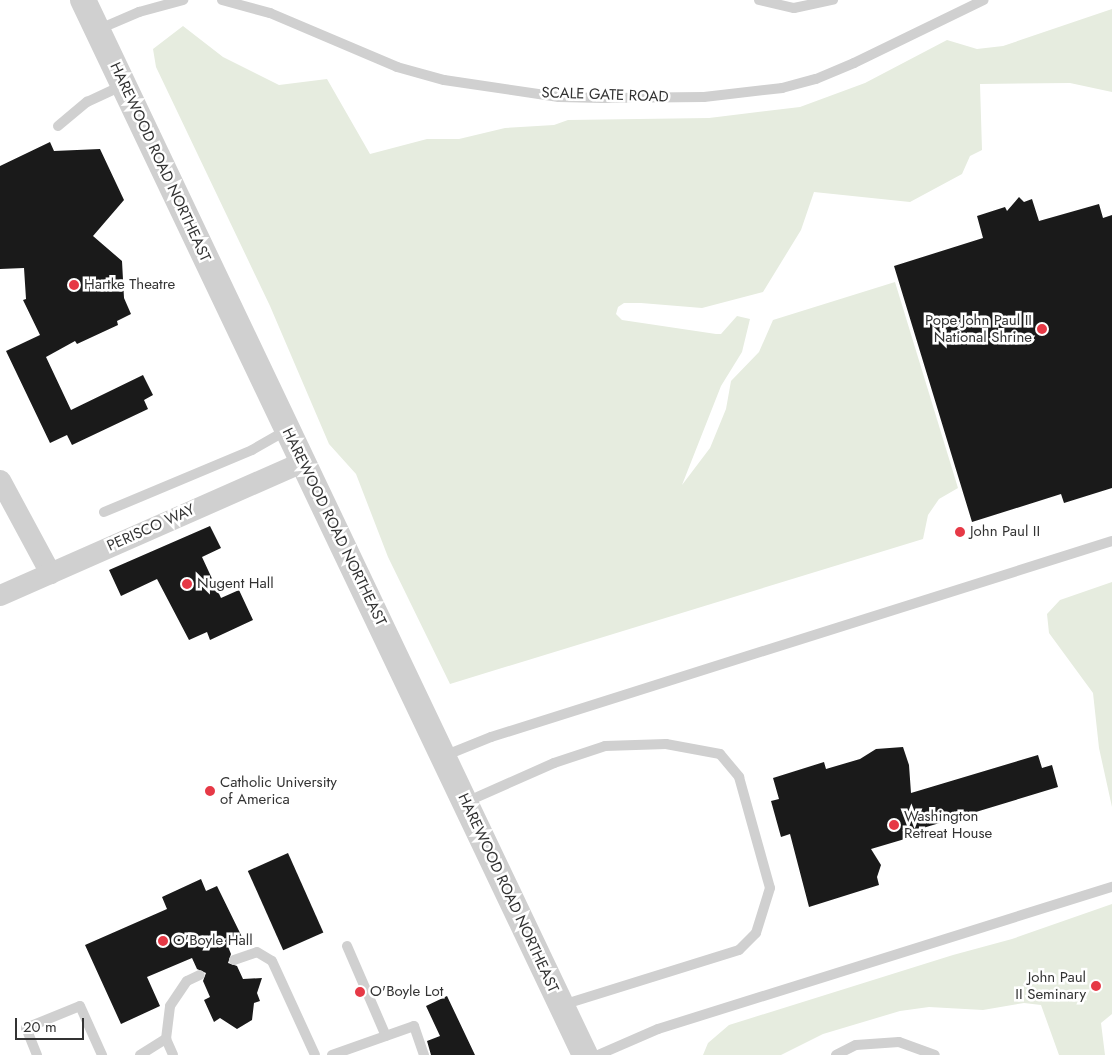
<!DOCTYPE html>
<html>
<head>
<meta charset="utf-8">
<style>
	body { margin:0 }
	#map { position:relative; width:1112px; height:1055px; overflow:hidden; background:#fff; font-family:Jost,sans-serif }
	div>[style] { position:absolute }
	.green>* { inset:0; background:#e6ecdf }
	.building>* { inset:0; background:#1a1a1a; transform-origin:0 0 }
	.service>* { height:10px; margin:-5px; padding:0 5px; transform-origin:5px; border-radius:5px; background:#d0d0d0 }
	.minor>* { height:21px; margin:-10.5px; padding:0 10.5px; transform-origin:10.5px; border-radius:10.5px; background:#d0d0d0 }
	.tertiary>* { height:26px; margin:-13px; padding:0 13px; transform-origin:13px; border-radius:13px; background:#d0d0d0 }
	.dots>* { width:14px; height:14px; translate:-50% -50%; box-sizing:border-box; border:2px solid #fff; border-radius:50% }
	span { translate:-50% -50%; white-space:nowrap; text-align:center; line-height:1.15; -webkit-text-stroke:5px #fff; paint-order:stroke }
	.street-label { font-size:15px; color:#333 }
	.poi-label { font-size:15px; color:#333 }
	.left { translate:0 -50%; text-align:left }
	.right { translate:-100% -50%; text-align:right }
	.scale { position:absolute; left:15px; top:1018px; width:69px; height:22px; box-sizing:border-box; border:2px solid #333; border-top:0; padding-left:6px; font-size:15px; line-height:18px; white-space:nowrap; color:#333; -webkit-text-stroke:4px #fff; paint-order:stroke }
</style>
</head>
<body>
<div id="map">
	<div class="green">
		<div style="clip-path:polygon(1112px 9px,1112px 92px,1070px 83px,980px 84px,982px 150px,970px 156px,962px 174px,910px 202px,814px 192px,801px 230px,763px 292px,702px 308px,641px 303px,624px 303px,618px 307px,616px 314px,622px 320px,716px 334px,721px 334px,737px 316px,750px 319px,742px 352px,721px 386px,682px 485px,710px 448px,726px 409px,731px 381px,759px 352px,773px 320px,895px 282px,958px 488px,939px 499px,928px 515px,923px 539px,450px 684px,388px 557px,356px 474px,329px 444px,270px 306px,156px 67px,153px 49px,183px 26px,223px 57px,279px 85px,327px 79px,370px 154px,427px 139px,459px 139px,505px 128px,554px 125px,568px 120px,709px 118px,800px 107px,865px 83px,947px 40px,977px 49px,1003px 46px)"></div>
		<div style="clip-path:polygon(1112px 582px,1112px 807px,1099px 748px,1093px 693px,1049px 633px,1047px 614px,1060px 600px)"></div>
		<div style="clip-path:polygon(1112px 904px,1112px 1014px,1101px 1023px,1105px 1055px,1059px 1055px,1041px 1005px,1024px 1003px,983px 1010px,929px 1007px,900px 1011px,823px 1034px,781px 1055px,703px 1055px,708px 1043px,729px 1025px,953px 955px,1012px 939px)"></div>
	</div>
	<div class="building">
		<div style="clip-path:polygon(50px 142px,54px 151px,100px 149px,124px 200px,93px 236px,122px 261px,124px 298px,131px 314px,117px 321px,118px 325px,77px 344px,75px 341px,46px 357px,71px 410px,143px 375px,153px 395px,144px 400px,148px 409px,72px 445px,67px 435px,50px 443px,6px 351px,40px 335px,23px 300px,26px 299px,24px 268px,0 269px,0 166px)"></div>
		<div style="clip-path:polygon(1019px 197px,1024px 202px,1032px 199px,1039px 221px,1099px 204px,1103px 218px,1112px 215px,1112px 488px,1064px 503px,1061px 494px,972px 522px,894px 266px,983px 238px,977px 216px,1005px 207px,1007px 211px)"></div>
		<div style="clip-path:polygon(210px 526px,221px 548px,202px 557px,221px 598px,239px 590px,253px 620px,210px 640px,207px 632px,189px 640px,157px 579px,121px 596px,109px 570px)"></div>
		<div style="clip-path:polygon(903px 747px,909px 765px,911px 793px,1038px 755px,1042px 768px,1052px 765px,1058px 787px,923px 828px,925px 833px,871px 849px,881px 865px,877px 877px,879px 885px,809px 907px,790px 834px,781px 837px,771px 801px,779px 799px,773px 778px,824px 762px,826px 769px,860px 759px,876px 749px)"></div>
		<div style="left:288px;top:853px;width:87px;height:44px;rotate:66deg"></div>
		<div style="clip-path:polygon(201px 879px,206px 891px,217px 886px,242px 937px,227px 944px,231px 954px,228px 963px,237px 966px,243px 979px,262px 978px,257px 993px,260px 1001px,254px 1003px,252px 1020px,237px 1029px,220px 1018px,214px 1022px,204px 1000px,210px 997px,203px 981px,206px 973px,197px 969px,192px 958px,147px 977px,160px 1006px,121px 1024px,85px 945px,167px 909px,162px 897px)"></div>
		<div style="clip-path:polygon(447px 996px,475px 1055px,431px 1055px,427px 1041px,440px 1036px,426px 1006px)"></div>
	</div>
	<div class="service">
		<div style="left:222px;top:0;width:50px;rotate:15.2deg"></div>
		<div style="left:270px;top:13px;width:138px;rotate:23deg"></div>
		<div style="left:397px;top:67px;width:49px;rotate:15.5deg"></div>
		<div style="left:444px;top:80px;width:116px;rotate:8.4deg"></div>
		<div style="left:559px;top:97px;width:43px;rotate:1.3deg"></div>
		<div style="left:602px;top:98px;width:102px;rotate:-0.6deg"></div>
		<div style="left:704px;top:97px;width:79px;rotate:-6.6deg"></div>
		<div style="left:782px;top:88px;width:35px;rotate:-15deg"></div>
		<div style="left:816px;top:79px;width:41px;rotate:-22.8deg"></div>
		<div style="left:854px;top:63px;width:144px;rotate:-25.9deg"></div>
		<div style="left:759px;top:0;width:36px;rotate:13deg"></div>
		<div style="left:794px;top:8px;width:40px;rotate:-12deg"></div>
		<div style="left:97px;top:30px;width:46px;rotate:-23.2deg"></div>
		<div style="left:139px;top:12px;width:46px;rotate:-15.3deg"></div>
		<div style="left:58px;top:126px;width:38px;rotate:-40deg"></div>
		<div style="left:87px;top:102px;width:40px;rotate:-25deg"></div>
		<div style="left:104px;top:512px;width:160px;rotate:-22.7deg"></div>
		<div style="left:252px;top:450px;width:40px;rotate:-29.7deg"></div>
		<div style="left:444px;top:756px;width:51px;rotate:-22deg"></div>
		<div style="left:491px;top:737px;width:651px;rotate:-17.52deg"></div>
		<div style="left:466px;top:802px;width:96px;rotate:-23.9deg"></div>
		<div style="left:554px;top:763px;width:54px;rotate:-18.4deg"></div>
		<div style="left:605px;top:746px;width:61px;rotate:-1.9deg"></div>
		<div style="left:666px;top:744px;width:55px;rotate:10.5deg"></div>
		<div style="left:720px;top:754px;width:30px;rotate:50deg"></div>
		<div style="left:739px;top:777px;width:115px;rotate:74.4deg"></div>
		<div style="left:770px;top:888px;width:47px;rotate:107.3deg"></div>
		<div style="left:756px;top:933px;width:24px;rotate:135deg"></div>
		<div style="left:739px;top:950px;width:185px;rotate:162.7deg"></div>
		<div style="left:347px;top:946px;width:98px;rotate:66.6deg"></div>
		<div style="left:234px;top:960px;width:24px;rotate:-19deg"></div>
		<div style="left:257px;top:952px;width:17px;rotate:31deg"></div>
		<div style="left:272px;top:961px;width:103px;rotate:65.4deg"></div>
		<div style="left:166px;top:1039px;width:33px;rotate:-83deg"></div>
		<div style="left:170px;top:1006px;width:30px;rotate:-56deg"></div>
		<div style="left:187px;top:981px;width:14px;rotate:-25deg"></div>
		<div style="left:37px;top:1055px;width:29px;rotate:-112deg"></div>
		<div style="left:26px;top:1028px;width:58px;rotate:-22.2deg"></div>
		<div style="left:80px;top:1006px;width:54px;rotate:65.8deg"></div>
		<div style="left:140px;top:1055px;width:31px;rotate:-32deg"></div>
		<div style="left:166px;top:1039px;width:17px;rotate:66deg"></div>
		<div style="left:332px;top:1055px;width:87px;rotate:-19.5deg"></div>
		<div style="left:414px;top:1026px;width:31px;rotate:71deg"></div>
		<div style="left:598px;top:1055px;width:65px;rotate:-23.4deg"></div>
		<div style="left:658px;top:1029px;width:476px;rotate:-17.4deg"></div>
		<div style="left:836px;top:1055px;width:22px;rotate:-27deg"></div>
		<div style="left:856px;top:1045px;width:43px;rotate:-4deg"></div>
		<div style="left:899px;top:1042px;width:38px;rotate:20deg"></div>
	</div>
	<div class="minor">
		<div style="left:0;top:480px;width:106px;rotate:61.7deg"></div>
		<div style="left:0;top:595px;width:330px;rotate:-23.8deg"></div>
	</div>
	<div class="tertiary">
		<div style="left:83px;top:0;width:1168px;rotate:64.55deg"></div>
	</div>
	<div class="dots">
		<div style="left:74px;top:285px;background:#e63946"></div>
		<div style="left:1042px;top:329px;background:#e63946"></div>
		<div style="left:960px;top:532px;background:#e63946"></div>
		<div style="left:187px;top:584px;background:#e63946"></div>
		<div style="left:210px;top:791px;background:#e63946"></div>
		<div style="left:894px;top:825px;background:#e63946"></div>
		<div style="left:163px;top:941px;background:#e63946"></div>
		<div style="left:1096px;top:986px;background:#e63946"></div>
		<div style="left:360px;top:992px;background:#e63946"></div>
	</div>
	<div class="street-label">
		<span style="left:605px;top:95px;rotate:2deg">SCALE GATE ROAD</span>
		<span style="left:160px;top:162px;rotate:65deg">HAREWOOD ROAD NORTHEAST</span>
		<span style="left:334px;top:527px;rotate:64deg">HAREWOOD ROAD NORTHEAST</span>
		<span style="left:151px;top:528px;rotate:-24deg">PERISCO WAY</span>
		<span style="left:508px;top:893px;rotate:65deg">HAREWOOD ROAD NORTHEAST</span>
	</div>
	<div class="poi-label">
		<span class="left" style="left:84px;top:285px">Hartke Theatre</span>
		<span class="right" style="left:1032px;top:329px">Pope John Paul II<br>National Shrine</span>
		<span class="left" style="left:970px;top:532px">John Paul II</span>
		<span class="left" style="left:197px;top:584px">Nugent Hall</span>
		<span class="left" style="left:220px;top:791px">Catholic University<br>of America</span>
		<span class="left" style="left:904px;top:825px">Washington<br>Retreat House</span>
		<span class="left" style="left:173px;top:941px">O'Boyle Hall</span>
		<span class="right" style="left:1086px;top:986px">John Paul<br>II Seminary</span>
		<span class="left" style="left:370px;top:992px">O'Boyle Lot</span>
	</div>
	<div class="scale">20 m</div>
</div>
</body>
</html>
